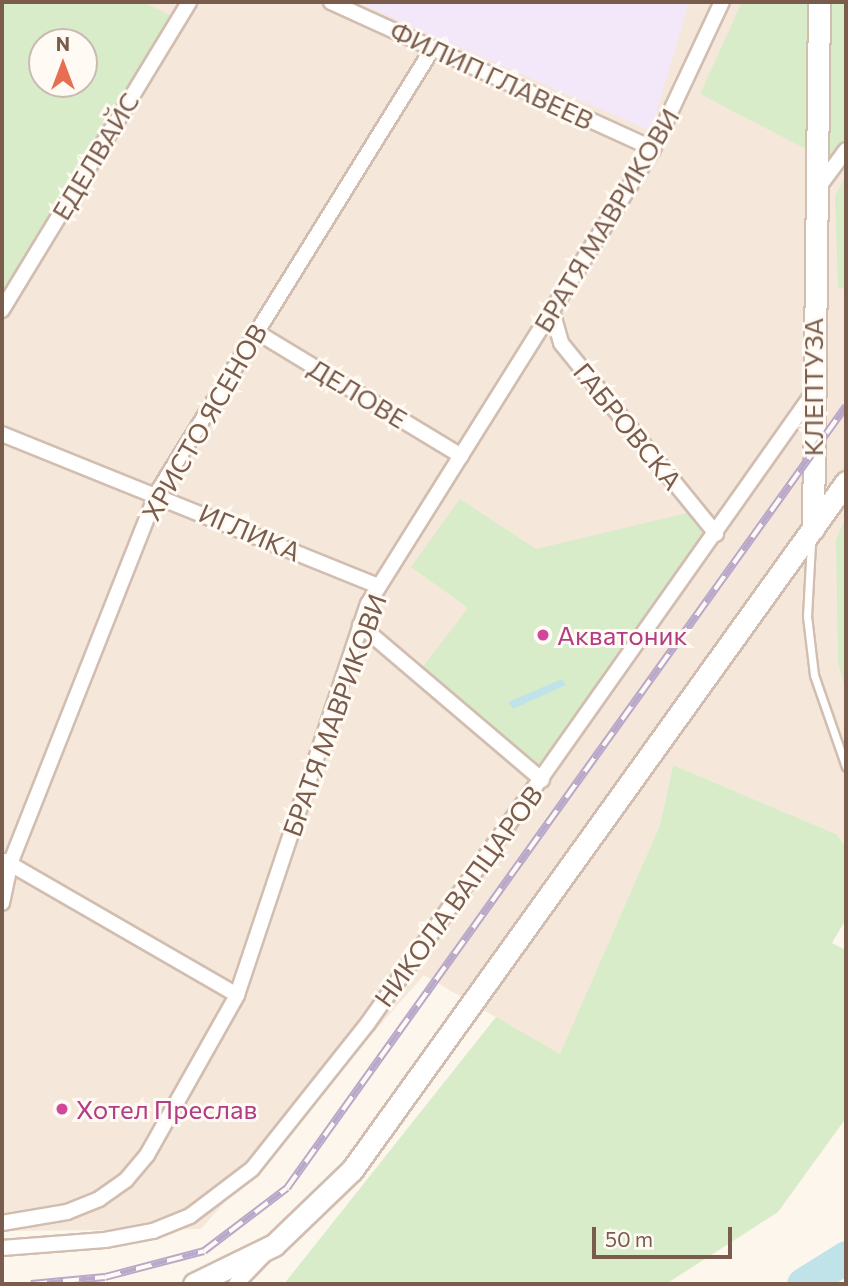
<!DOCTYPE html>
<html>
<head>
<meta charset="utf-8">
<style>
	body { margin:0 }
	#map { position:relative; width:848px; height:1286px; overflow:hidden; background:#fdf6ec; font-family:Commissioner,sans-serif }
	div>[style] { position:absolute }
	.residential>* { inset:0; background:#f5e8da }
	.education>* { inset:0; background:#f3e8fa }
	.green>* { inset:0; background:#d8ecc9 }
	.water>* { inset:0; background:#bfe3e8 }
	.river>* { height:33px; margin:-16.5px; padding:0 16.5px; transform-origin:16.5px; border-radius:16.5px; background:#bfe3e8 }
	.roads { filter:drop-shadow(2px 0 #d1beb0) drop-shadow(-2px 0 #d1beb0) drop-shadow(0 2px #d1beb0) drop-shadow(0 -2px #d1beb0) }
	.lane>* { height:7px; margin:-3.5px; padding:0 3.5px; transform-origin:3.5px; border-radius:3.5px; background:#fff }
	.street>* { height:14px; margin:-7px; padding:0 7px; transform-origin:7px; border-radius:7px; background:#fff }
	.secondary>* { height:21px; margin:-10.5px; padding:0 10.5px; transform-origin:10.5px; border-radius:10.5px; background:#fff }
	.rail>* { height:8px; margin-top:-4px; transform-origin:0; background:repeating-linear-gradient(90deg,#fffaf3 0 16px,#b9a8c9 0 32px); box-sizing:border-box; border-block:2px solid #b9a8c9 }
	.dots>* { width:19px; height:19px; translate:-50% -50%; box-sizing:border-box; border:4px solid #fffaf3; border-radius:50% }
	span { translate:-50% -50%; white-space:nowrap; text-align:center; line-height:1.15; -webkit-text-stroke:6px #fffaf3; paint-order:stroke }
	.street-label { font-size:26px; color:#7a5c4d }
	.hotel-label { font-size:26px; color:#b23c85 }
	.left { translate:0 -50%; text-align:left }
	.frame { position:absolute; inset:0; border:4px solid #7a5c4d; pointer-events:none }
	.north { position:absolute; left:28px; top:28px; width:70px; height:70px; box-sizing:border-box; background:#fffaf3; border:2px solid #cabbb1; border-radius:50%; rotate:0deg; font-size:19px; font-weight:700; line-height:28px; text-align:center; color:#7a5c4d }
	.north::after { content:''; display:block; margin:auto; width:24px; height:32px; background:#e76f51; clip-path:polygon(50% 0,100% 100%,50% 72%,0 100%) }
	.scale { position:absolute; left:592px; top:1227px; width:140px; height:32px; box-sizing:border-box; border:4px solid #7a5c4d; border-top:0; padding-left:9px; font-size:21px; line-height:24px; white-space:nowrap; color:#7a5c4d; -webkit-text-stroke:5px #fffaf3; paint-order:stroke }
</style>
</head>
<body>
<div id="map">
	<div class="residential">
		<div style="clip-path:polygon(evenodd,2px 2px,846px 2px,846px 847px,836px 834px,673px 765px,660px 825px,560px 1055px,424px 975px,201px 1229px,2px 1231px,2px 2px,42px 42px,84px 42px,84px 84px,42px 84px,42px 42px)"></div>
	</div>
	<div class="education">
		<div style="clip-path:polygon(357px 2px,689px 2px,651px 131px)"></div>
	</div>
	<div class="green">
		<div style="clip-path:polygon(evenodd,2px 2px,143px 2px,173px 17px,2px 299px,2px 2px,42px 42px,84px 42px,84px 84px,42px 84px,42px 42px)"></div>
		<div style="clip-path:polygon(742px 2px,846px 2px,846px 170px,700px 94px)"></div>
		<div style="clip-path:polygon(846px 174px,846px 287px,838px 289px,835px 197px)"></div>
		<div style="clip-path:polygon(460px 499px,536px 549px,691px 512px,704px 537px,539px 764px,421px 669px,468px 608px,411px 567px)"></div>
		<div style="clip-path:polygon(846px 516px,846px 691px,838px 663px,836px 540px)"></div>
		<div style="clip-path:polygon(673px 765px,836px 834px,846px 847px,846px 919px,832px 943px,846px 950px,846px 1118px,778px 1212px,666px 1284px,284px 1284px,496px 1017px,560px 1054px,660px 825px)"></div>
	</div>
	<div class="water">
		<div style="clip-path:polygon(562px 679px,566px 685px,513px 709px,508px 702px)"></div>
	</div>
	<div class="river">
		<div style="left:803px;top:1284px;width:51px;rotate:-32.1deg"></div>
	</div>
	<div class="roads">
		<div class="lane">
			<div style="left:811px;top:543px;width:73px;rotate:93.1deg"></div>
			<div style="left:807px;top:616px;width:59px;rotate:83.2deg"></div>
			<div style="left:814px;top:675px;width:97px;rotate:70.8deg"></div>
		</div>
		<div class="street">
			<div style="left:331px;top:2px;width:354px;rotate:24.5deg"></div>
			<div style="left:818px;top:188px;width:47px;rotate:-53.6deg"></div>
			<div style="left:2px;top:310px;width:360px;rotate:-58.7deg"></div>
			<div style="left:552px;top:311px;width:33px;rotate:74deg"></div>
			<div style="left:561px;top:343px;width:246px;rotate:50.9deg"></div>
			<div style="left:255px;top:331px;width:241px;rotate:31.2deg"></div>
			<div style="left:2px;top:434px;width:406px;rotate:22deg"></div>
			<div style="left:360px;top:625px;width:239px;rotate:40.4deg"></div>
			<div style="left:5px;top:861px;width:268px;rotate:30deg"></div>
			<div style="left:2px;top:903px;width:40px;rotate:-78deg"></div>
			<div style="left:10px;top:864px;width:399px;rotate:-68.4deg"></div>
			<div style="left:157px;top:493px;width:524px;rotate:-58.19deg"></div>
			<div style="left:2px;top:1223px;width:66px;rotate:-9.6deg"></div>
			<div style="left:67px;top:1212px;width:35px;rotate:-22deg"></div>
			<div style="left:99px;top:1199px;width:33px;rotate:-35deg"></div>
			<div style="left:126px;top:1180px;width:33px;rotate:-50deg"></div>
			<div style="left:147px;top:1155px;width:184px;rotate:-60.6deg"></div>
			<div style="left:237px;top:995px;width:412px;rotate:-71.5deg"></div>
			<div style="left:368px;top:604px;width:537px;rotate:-57.94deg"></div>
			<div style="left:653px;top:149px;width:162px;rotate:-64.9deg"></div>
			<div style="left:2px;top:1248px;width:103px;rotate:-4.4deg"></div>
			<div style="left:105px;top:1240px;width:49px;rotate:-10.6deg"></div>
			<div style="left:153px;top:1231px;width:40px;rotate:-22deg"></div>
			<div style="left:190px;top:1216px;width:78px;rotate:-37.2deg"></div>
			<div style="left:252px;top:1169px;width:186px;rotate:-51.5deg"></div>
			<div style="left:368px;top:1023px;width:768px;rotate:-54.76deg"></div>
			<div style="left:236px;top:1284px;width:40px;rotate:-46deg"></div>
		</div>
		<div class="secondary">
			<div style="left:813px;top:529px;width:527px;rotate:-89.35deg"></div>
			<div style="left:194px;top:1284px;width:89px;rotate:-26deg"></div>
			<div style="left:274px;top:1245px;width:108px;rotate:-43.9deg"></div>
			<div style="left:352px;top:1170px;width:847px;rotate:-54.32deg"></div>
		</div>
	</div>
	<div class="rail">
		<div style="left:31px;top:1284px;width:74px;rotate:-5.4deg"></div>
		<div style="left:105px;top:1277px;width:102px;rotate:-14.7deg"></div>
		<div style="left:204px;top:1251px;width:104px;rotate:-37.2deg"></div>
		<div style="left:287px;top:1188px;width:961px;rotate:-54.44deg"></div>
	</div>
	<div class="dots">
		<div style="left:543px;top:635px;background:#d1479c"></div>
		<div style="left:62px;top:1109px;background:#d1479c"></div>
	</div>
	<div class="street-label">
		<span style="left:492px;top:75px;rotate:25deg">ФИЛИП ГЛАВЕЕВ</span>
		<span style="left:95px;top:156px;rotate:-59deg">ЕДЕЛВАЙС</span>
		<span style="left:606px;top:220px;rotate:-59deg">БРАТЯ МАВРИКОВИ</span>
		<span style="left:813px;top:387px;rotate:-90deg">КЛЕПТУЗА</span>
		<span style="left:358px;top:393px;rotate:31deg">ДЕЛОВЕ</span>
		<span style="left:204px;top:422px;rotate:-60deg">ХРИСТО ЯСЕНОВ</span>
		<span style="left:628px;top:426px;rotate:51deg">ГАБРОВСКА</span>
		<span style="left:250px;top:532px;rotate:23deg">ИГЛИКА</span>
		<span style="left:334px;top:715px;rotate:-70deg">БРАТЯ МАВРИКОВИ</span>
		<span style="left:458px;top:896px;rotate:-54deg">НИКОЛА ВАПЦАРОВ</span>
	</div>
	<div class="hotel-label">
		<span class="left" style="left:557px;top:635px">Акватоник</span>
		<span class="left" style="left:76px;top:1109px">Хотел Преслав</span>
	</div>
	<div class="frame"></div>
	<div class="north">N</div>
	<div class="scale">50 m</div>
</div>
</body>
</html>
